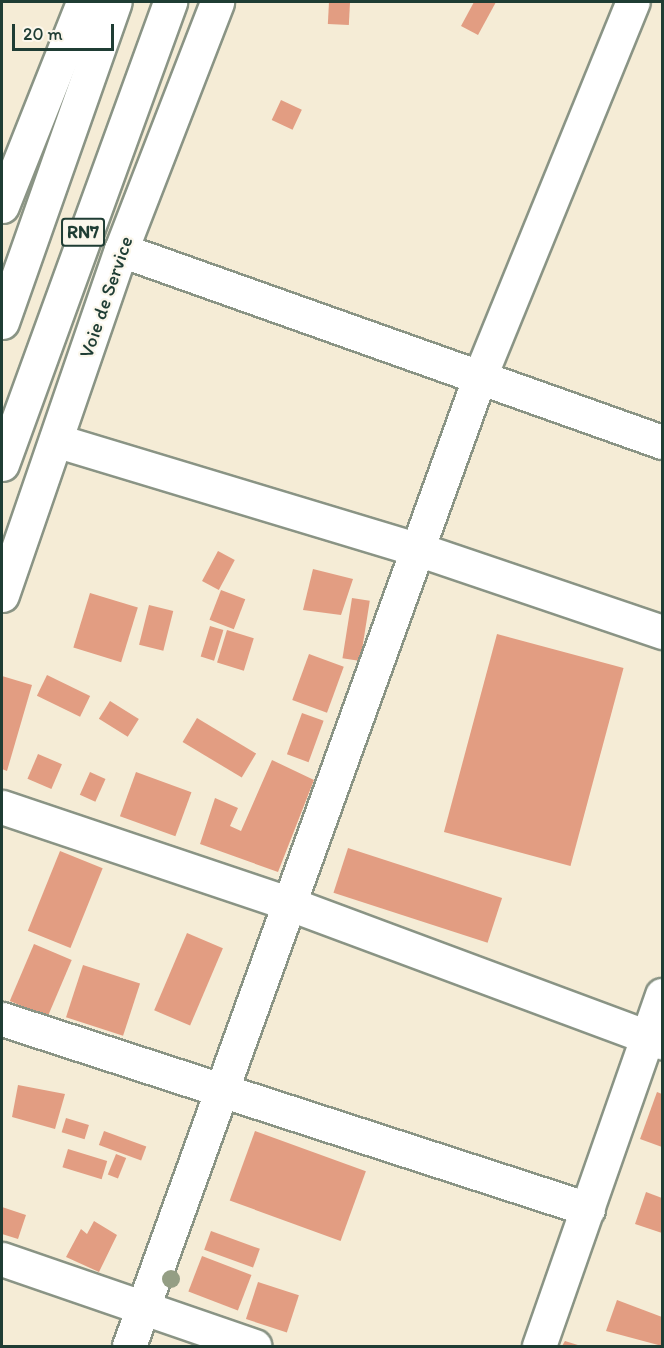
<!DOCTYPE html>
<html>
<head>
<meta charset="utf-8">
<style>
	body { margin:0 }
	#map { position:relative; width:664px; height:1348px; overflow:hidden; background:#f5ecd6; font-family:Itim,sans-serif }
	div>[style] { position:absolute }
	.building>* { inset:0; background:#e29d82; transform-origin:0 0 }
	.roads { filter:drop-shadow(2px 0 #8a9485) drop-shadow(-2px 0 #8a9485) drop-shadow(0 2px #8a9485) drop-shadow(0 -2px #8a9485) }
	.street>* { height:33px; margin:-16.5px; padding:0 16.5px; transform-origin:16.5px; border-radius:16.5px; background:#fff }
	.secondary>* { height:33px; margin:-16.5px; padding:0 16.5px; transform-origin:16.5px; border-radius:16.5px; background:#fff }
	.highway>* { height:33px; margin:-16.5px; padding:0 16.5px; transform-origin:16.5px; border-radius:16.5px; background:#fff }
	.trees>* { width:18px; height:18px; margin:-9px; border-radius:50%; background:#949e84 }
	span { translate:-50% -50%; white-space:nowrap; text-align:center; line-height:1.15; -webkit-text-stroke:4.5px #fbf7ec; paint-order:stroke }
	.shield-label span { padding:2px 4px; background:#fbf7ec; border:2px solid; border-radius:4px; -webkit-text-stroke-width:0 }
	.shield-label { font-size:18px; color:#1f3d34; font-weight:700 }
	.street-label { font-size:20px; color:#1f3d34 }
	.frame { position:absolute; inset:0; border:3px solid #1f3d34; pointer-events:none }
	.scale { position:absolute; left:12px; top:24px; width:102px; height:27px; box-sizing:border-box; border:3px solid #1f3d34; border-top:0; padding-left:8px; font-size:18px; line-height:21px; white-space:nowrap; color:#1f3d34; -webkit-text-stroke:4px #fbf7ec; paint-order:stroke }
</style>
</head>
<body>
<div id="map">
	<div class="building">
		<div style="left:329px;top:2px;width:21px;height:22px;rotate:3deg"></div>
		<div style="clip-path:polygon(474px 2px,496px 2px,478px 35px,461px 26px)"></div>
		<div style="left:281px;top:100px;width:23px;height:22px;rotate:25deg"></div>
		<div style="left:218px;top:551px;width:19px;height:34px;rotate:28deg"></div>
		<div style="clip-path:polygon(313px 569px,353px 579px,341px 615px,303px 610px)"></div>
		<div style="left:221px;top:590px;width:26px;height:32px;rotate:21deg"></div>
		<div style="left:90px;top:593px;width:50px;height:57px;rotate:17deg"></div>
		<div style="left:352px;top:598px;width:18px;height:61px;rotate:9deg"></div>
		<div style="left:149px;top:605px;width:25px;height:41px;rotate:14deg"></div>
		<div style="left:210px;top:626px;width:14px;height:32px;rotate:17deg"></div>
		<div style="left:227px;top:630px;width:28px;height:34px;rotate:17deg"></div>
		<div style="left:497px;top:634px;width:131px;height:205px;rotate:15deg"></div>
		<div style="left:309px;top:654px;width:37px;height:49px;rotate:20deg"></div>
		<div style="left:47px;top:675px;width:48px;height:23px;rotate:26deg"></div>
		<div style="clip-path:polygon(2px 676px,32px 685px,7px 771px,2px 769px)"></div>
		<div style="left:110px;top:701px;width:34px;height:21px;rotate:32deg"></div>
		<div style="left:302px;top:713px;width:23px;height:44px;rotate:20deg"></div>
		<div style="left:197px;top:718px;width:69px;height:28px;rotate:31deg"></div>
		<div style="left:38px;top:754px;width:26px;height:27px;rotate:23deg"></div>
		<div style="clip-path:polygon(272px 760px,314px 780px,278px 872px,200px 844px,215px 798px,238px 808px,230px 826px,241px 831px)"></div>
		<div style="left:90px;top:772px;width:17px;height:25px;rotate:24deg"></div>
		<div style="left:136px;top:772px;width:59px;height:47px;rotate:20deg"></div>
		<div style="left:348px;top:848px;width:162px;height:47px;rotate:18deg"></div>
		<div style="left:60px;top:851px;width:46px;height:86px;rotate:22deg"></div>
		<div style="left:187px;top:933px;width:39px;height:84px;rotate:23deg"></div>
		<div style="left:34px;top:944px;width:41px;height:62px;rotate:23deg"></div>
		<div style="left:83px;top:965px;width:60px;height:55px;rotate:18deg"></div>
		<div style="clip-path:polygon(18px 1085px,65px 1094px,55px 1129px,12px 1117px)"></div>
		<div style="clip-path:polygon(657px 1092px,662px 1094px,662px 1147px,640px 1139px)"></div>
		<div style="left:66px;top:1118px;width:24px;height:15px;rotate:17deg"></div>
		<div style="left:104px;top:1131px;width:45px;height:15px;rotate:20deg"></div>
		<div style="left:255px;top:1131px;width:118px;height:74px;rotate:20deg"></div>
		<div style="left:68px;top:1149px;width:41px;height:19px;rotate:17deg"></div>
		<div style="left:116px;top:1154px;width:11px;height:22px;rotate:22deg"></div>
		<div style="clip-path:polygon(646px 1192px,662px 1198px,662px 1233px,635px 1224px)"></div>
		<div style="clip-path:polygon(2px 1207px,26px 1215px,18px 1239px,2px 1234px)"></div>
		<div style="clip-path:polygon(94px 1221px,117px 1235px,99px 1272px,66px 1257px,81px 1229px,87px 1234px)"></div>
		<div style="left:211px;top:1231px;width:52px;height:20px;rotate:20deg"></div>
		<div style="left:202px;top:1256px;width:53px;height:38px;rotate:21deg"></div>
		<div style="left:258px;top:1282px;width:43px;height:39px;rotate:18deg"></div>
		<div style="clip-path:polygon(617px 1300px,662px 1317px,662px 1346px,606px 1331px)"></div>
		<div style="clip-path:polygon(565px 1341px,581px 1346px,562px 1346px)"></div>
	</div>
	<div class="roads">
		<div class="street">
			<div style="left:121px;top:250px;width:574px;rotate:19.54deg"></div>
			<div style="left:58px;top:441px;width:378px;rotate:16.8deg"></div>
			<div style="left:420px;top:550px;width:256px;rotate:18.7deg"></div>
			<div style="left:2px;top:807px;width:304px;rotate:18.6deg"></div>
			<div style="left:290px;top:904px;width:397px;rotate:20.4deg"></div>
			<div style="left:2px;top:1019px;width:616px;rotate:17.96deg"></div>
			<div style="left:2px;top:1259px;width:267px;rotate:19deg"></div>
			<div style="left:129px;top:1346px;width:1032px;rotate:-70.11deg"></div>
			<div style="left:480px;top:376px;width:404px;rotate:-67.8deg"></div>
			<div style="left:539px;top:1346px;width:372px;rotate:-70.7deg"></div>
		</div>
		<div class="secondary">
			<div style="left:2px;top:206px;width:219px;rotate:-68.3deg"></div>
			<div style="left:2px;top:595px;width:365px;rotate:-71deg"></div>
			<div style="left:121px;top:250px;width:266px;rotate:-68.8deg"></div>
		</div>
		<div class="highway">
			<div style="left:2px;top:322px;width:339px;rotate:-70.6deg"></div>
			<div style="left:2px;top:464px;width:492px;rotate:-70deg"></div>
		</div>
	</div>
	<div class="trees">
		<div style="left:171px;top:1279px"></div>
	</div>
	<div class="shield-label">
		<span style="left:83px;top:232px">RN7</span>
	</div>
	<div class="street-label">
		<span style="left:106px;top:297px;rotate:-71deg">Voie de Service</span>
	</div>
	<div class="frame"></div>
	<div class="scale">20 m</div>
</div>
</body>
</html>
